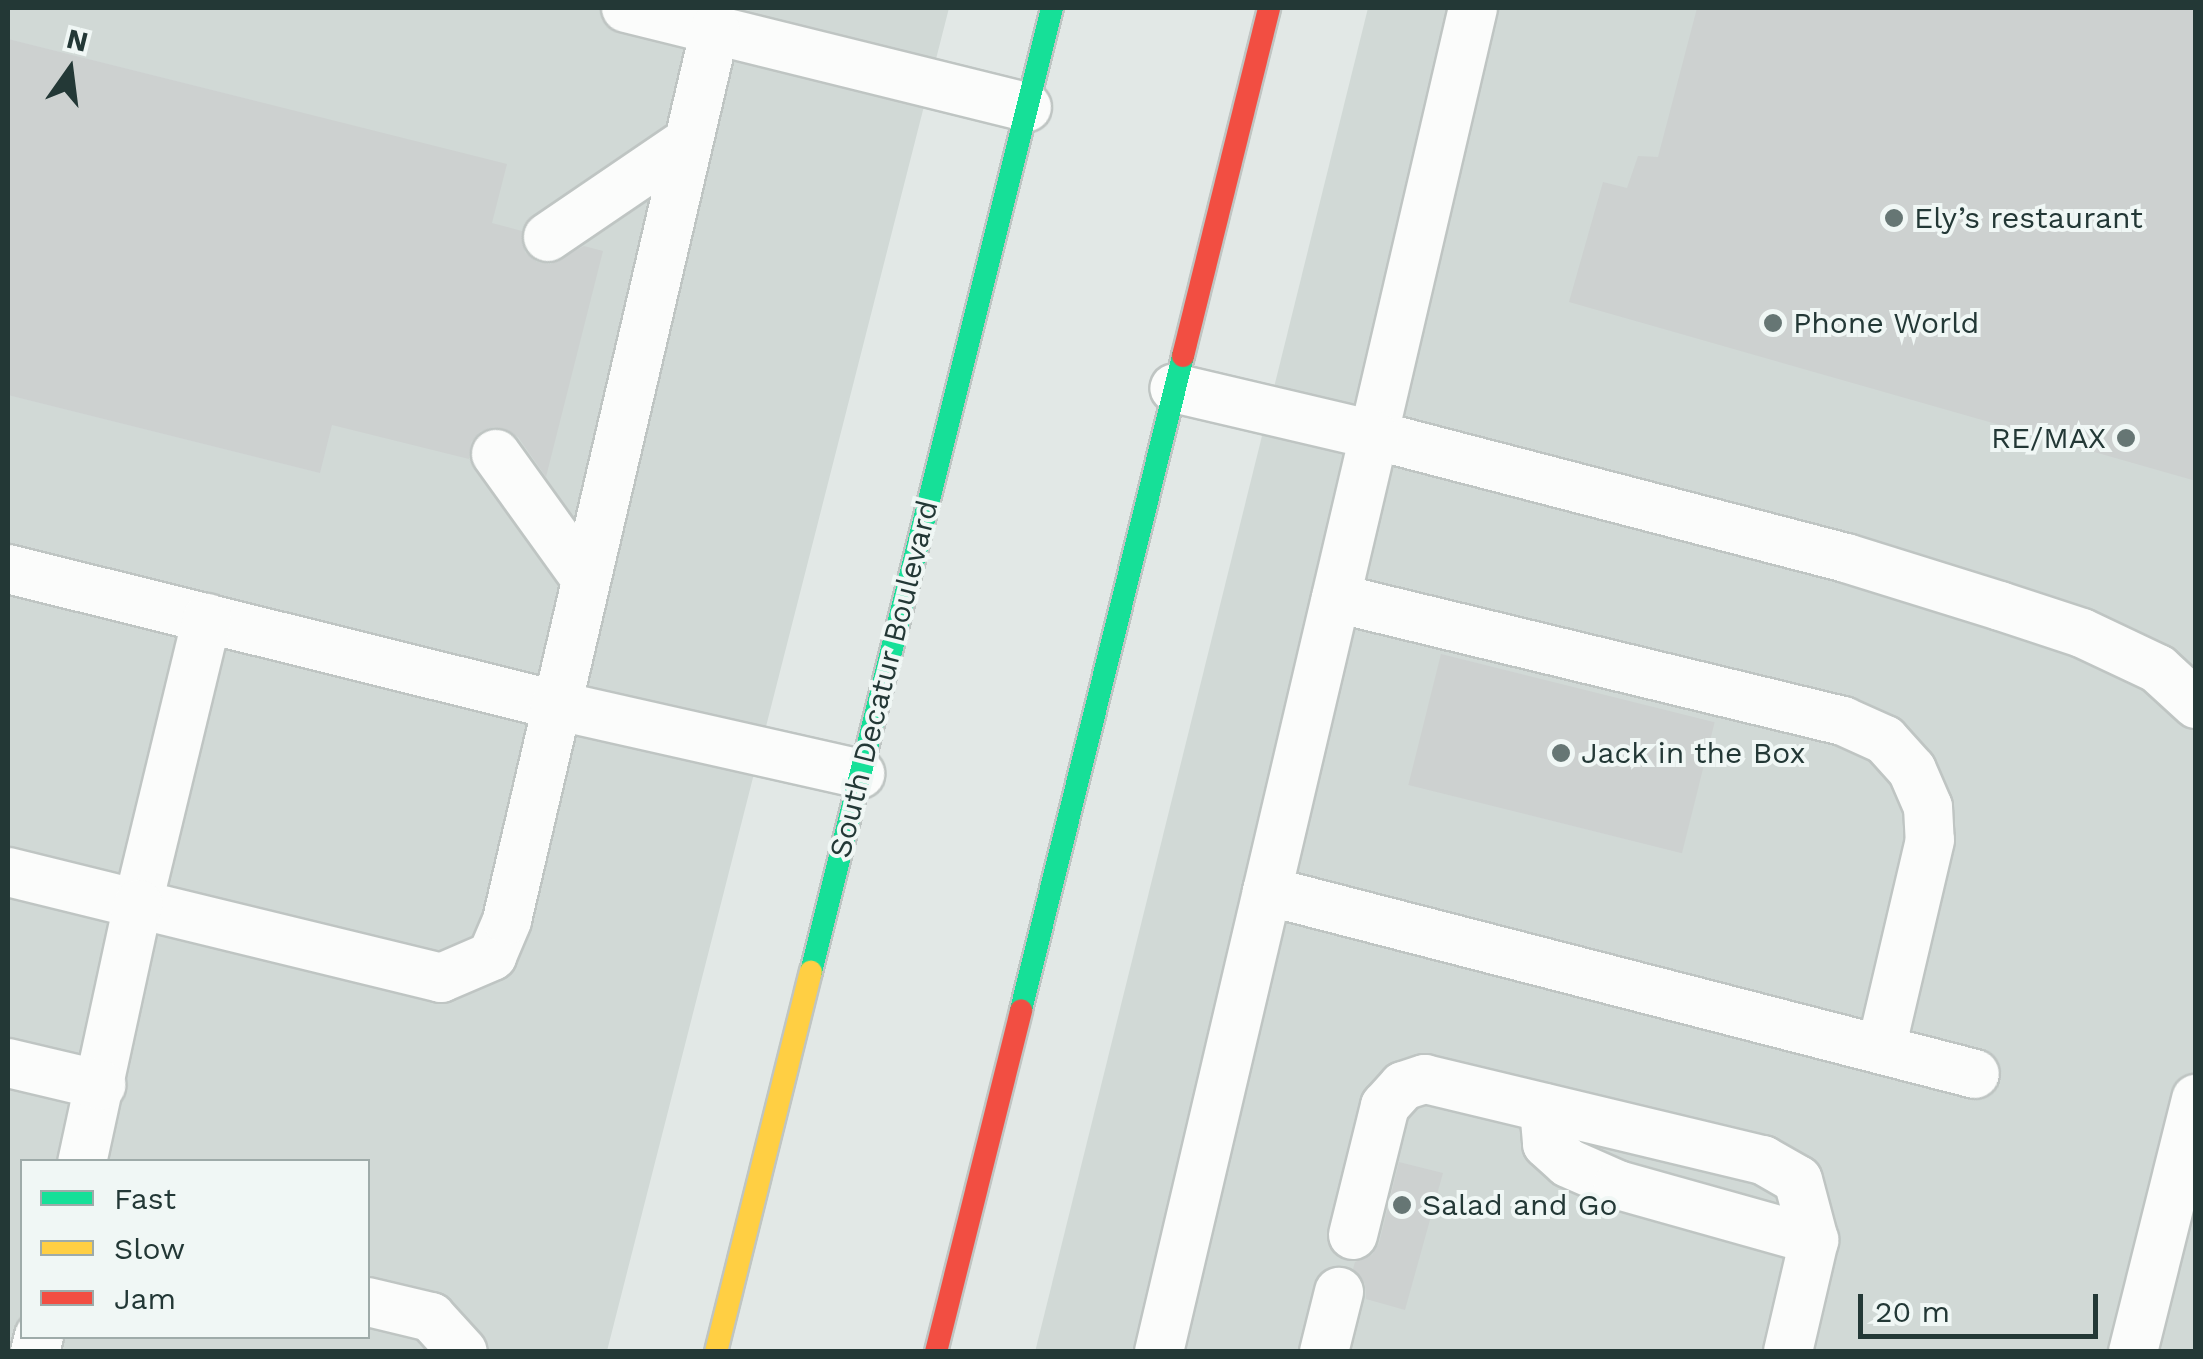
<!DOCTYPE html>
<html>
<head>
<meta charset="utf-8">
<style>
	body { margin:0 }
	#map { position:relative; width:2203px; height:1359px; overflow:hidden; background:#e2e8e6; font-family:"Work Sans",sans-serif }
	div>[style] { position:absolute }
	.built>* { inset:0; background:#d1d9d6 }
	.building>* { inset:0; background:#cdd1d0; transform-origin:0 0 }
	.roads { filter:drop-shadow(2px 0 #bfc5c3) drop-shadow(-2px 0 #bfc5c3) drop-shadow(0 2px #bfc5c3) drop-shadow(0 -2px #bfc5c3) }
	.lane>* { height:48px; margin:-24px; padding:0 24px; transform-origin:24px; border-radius:24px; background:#fbfcfb }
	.fast>* { height:22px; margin:-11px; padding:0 11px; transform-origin:11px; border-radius:11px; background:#16e098 }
	.slow>* { height:22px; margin:-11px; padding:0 11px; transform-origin:11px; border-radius:11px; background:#ffcf43 }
	.jam>* { height:22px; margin:-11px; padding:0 11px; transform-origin:11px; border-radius:11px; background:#f24e42 }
	.dots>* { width:28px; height:28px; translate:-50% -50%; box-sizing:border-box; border:5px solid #f0f7f5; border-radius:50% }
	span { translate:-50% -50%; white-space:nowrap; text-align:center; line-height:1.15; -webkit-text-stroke:8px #f0f7f5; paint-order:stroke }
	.poi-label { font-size:30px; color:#233836 }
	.left { translate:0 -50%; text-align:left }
	.right { translate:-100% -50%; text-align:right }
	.street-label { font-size:30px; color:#233836 }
	.frame { position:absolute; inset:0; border:10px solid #233836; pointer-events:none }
	.legend { position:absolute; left:20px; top:1159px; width:350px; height:180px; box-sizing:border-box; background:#f0f7f5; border:2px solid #9eaba9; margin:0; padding:12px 18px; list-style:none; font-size:30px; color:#233836 }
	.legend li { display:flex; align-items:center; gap:20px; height:50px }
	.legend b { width:50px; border:2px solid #9eaba9 }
	.north { position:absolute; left:20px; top:20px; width:100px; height:100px; -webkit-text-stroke:8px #f0f7f5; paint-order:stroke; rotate:14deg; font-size:28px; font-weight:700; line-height:40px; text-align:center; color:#233836 }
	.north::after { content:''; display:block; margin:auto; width:35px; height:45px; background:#233836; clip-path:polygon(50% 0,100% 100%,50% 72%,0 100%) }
	.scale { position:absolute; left:1858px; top:1294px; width:240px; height:45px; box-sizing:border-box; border:5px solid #233836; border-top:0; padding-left:12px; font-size:30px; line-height:35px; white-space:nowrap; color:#233836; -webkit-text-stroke:8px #f0f7f5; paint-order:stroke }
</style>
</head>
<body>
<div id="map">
	<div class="built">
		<div style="clip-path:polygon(evenodd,8px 8px,949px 8px,607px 1351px,8px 1352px,8px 8px,22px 1162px,368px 1162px,368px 1336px,22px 1336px,22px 1162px)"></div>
		<div style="clip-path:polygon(1368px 8px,2195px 8px,2195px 1351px,1035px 1352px)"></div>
	</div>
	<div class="building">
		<div style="clip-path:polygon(1697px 8px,2196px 8px,2196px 481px,1569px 302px,1603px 182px,1627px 188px,1638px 156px,1658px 157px)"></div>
		<div style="clip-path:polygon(8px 39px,507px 164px,492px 223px,522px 231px,525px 252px,537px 262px,551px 264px,584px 246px,603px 251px,546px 477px,518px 437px,494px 427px,481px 431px,471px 442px,469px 459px,332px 425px,320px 473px,8px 395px)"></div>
		<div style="left:1441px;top:654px;width:282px;height:135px;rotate:14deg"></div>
		<div style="clip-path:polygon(1399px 1162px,1443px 1173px,1405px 1310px,1366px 1299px,1365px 1284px,1353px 1269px,1355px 1262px,1372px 1255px,1379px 1243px)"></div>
	</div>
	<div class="roads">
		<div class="lane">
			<div style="left:626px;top:8px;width:413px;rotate:13.9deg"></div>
			<div style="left:1473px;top:8px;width:438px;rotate:103.1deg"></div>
			<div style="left:1374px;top:435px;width:488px;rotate:14.6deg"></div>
			<div style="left:1846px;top:558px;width:161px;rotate:17.3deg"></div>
			<div style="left:2000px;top:606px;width:86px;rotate:18.2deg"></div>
			<div style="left:2082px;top:633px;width:84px;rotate:25.3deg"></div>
			<div style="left:2158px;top:669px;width:52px;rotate:42.6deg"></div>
			<div style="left:548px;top:237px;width:166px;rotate:-34.2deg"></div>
			<div style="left:496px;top:454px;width:153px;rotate:54.3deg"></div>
			<div style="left:8px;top:569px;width:564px;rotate:13.96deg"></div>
			<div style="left:555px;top:705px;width:313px;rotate:12.7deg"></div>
			<div style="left:1336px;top:598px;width:522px;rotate:13.64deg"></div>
			<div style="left:1843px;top:721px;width:46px;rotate:24.3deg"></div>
			<div style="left:1885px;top:740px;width:40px;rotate:48deg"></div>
			<div style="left:1912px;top:770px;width:40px;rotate:66.6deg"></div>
			<div style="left:1928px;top:807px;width:33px;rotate:87deg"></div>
			<div style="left:1930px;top:840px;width:215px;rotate:103.2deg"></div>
			<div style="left:207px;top:618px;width:294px;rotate:103.6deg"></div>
			<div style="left:138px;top:904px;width:312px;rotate:13.7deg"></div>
			<div style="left:441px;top:978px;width:56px;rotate:-23.3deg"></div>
			<div style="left:492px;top:956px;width:39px;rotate:-67deg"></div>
			<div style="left:507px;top:920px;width:915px;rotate:-76.86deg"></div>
			<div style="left:8px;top:872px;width:134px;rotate:13.8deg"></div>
			<div style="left:138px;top:904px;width:264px;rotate:102.2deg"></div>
			<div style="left:1267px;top:891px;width:731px;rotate:14.49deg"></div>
			<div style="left:8px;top:1063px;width:96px;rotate:13.3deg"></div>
			<div style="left:1544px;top:1108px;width:36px;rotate:85deg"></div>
			<div style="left:1547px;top:1144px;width:28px;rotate:42deg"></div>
			<div style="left:1568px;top:1163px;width:55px;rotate:23.7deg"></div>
			<div style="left:1618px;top:1185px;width:204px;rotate:15.7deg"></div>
			<div style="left:1353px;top:1235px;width:133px;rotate:-76.1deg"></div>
			<div style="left:1385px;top:1106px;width:27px;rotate:-48deg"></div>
			<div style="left:1403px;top:1086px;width:23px;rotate:-18deg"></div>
			<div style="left:1425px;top:1079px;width:348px;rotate:13.5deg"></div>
			<div style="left:1763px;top:1160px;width:40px;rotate:29.7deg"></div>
			<div style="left:1798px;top:1180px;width:62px;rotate:75.1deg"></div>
			<div style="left:1814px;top:1240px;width:115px;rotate:103.1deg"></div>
			<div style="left:368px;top:1302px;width:65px;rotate:13.4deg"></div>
			<div style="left:431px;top:1317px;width:47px;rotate:47.6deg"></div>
			<div style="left:35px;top:1352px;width:16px;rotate:-76deg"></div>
			<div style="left:1159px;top:1352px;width:942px;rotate:-76.8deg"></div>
			<div style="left:1374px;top:435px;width:205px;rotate:-166.8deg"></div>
			<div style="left:1324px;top:1352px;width:62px;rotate:-76deg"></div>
			<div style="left:2133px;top:1352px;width:261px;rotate:-76deg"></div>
		</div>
		<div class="fast">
			<div style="left:811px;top:972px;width:994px;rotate:-75.96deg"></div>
			<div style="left:1021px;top:1010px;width:674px;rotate:-76.09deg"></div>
		</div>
		<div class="slow">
			<div style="left:716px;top:1352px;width:392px;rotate:-76deg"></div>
		</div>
		<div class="jam">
			<div style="left:1183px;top:356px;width:358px;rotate:-76.1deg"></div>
			<div style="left:936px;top:1352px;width:352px;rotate:-76deg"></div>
		</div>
	</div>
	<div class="dots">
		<div style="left:1894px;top:218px;background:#667674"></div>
		<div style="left:1773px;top:323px;background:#667674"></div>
		<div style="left:2126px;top:438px;background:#667674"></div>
		<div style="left:1561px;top:753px;background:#667674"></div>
		<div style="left:1402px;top:1205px;background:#667674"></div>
	</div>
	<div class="poi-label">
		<span class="left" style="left:1914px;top:218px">Ely’s restaurant</span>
		<span class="left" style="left:1793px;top:323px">Phone World</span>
		<span class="right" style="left:2106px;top:438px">RE/MAX</span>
		<span class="left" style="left:1581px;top:753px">Jack in the Box</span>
		<span class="left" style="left:1422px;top:1205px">Salad and Go</span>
	</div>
	<div class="street-label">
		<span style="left:884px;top:679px;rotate:-76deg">South Decatur Boulevard</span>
	</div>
	<div class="frame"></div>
	<ul class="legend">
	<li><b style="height:12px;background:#16e098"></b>Fast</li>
	<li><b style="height:12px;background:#ffcf43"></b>Slow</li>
	<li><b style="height:12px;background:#f24e42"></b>Jam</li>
	</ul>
	<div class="north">N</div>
	<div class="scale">20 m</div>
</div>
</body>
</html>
